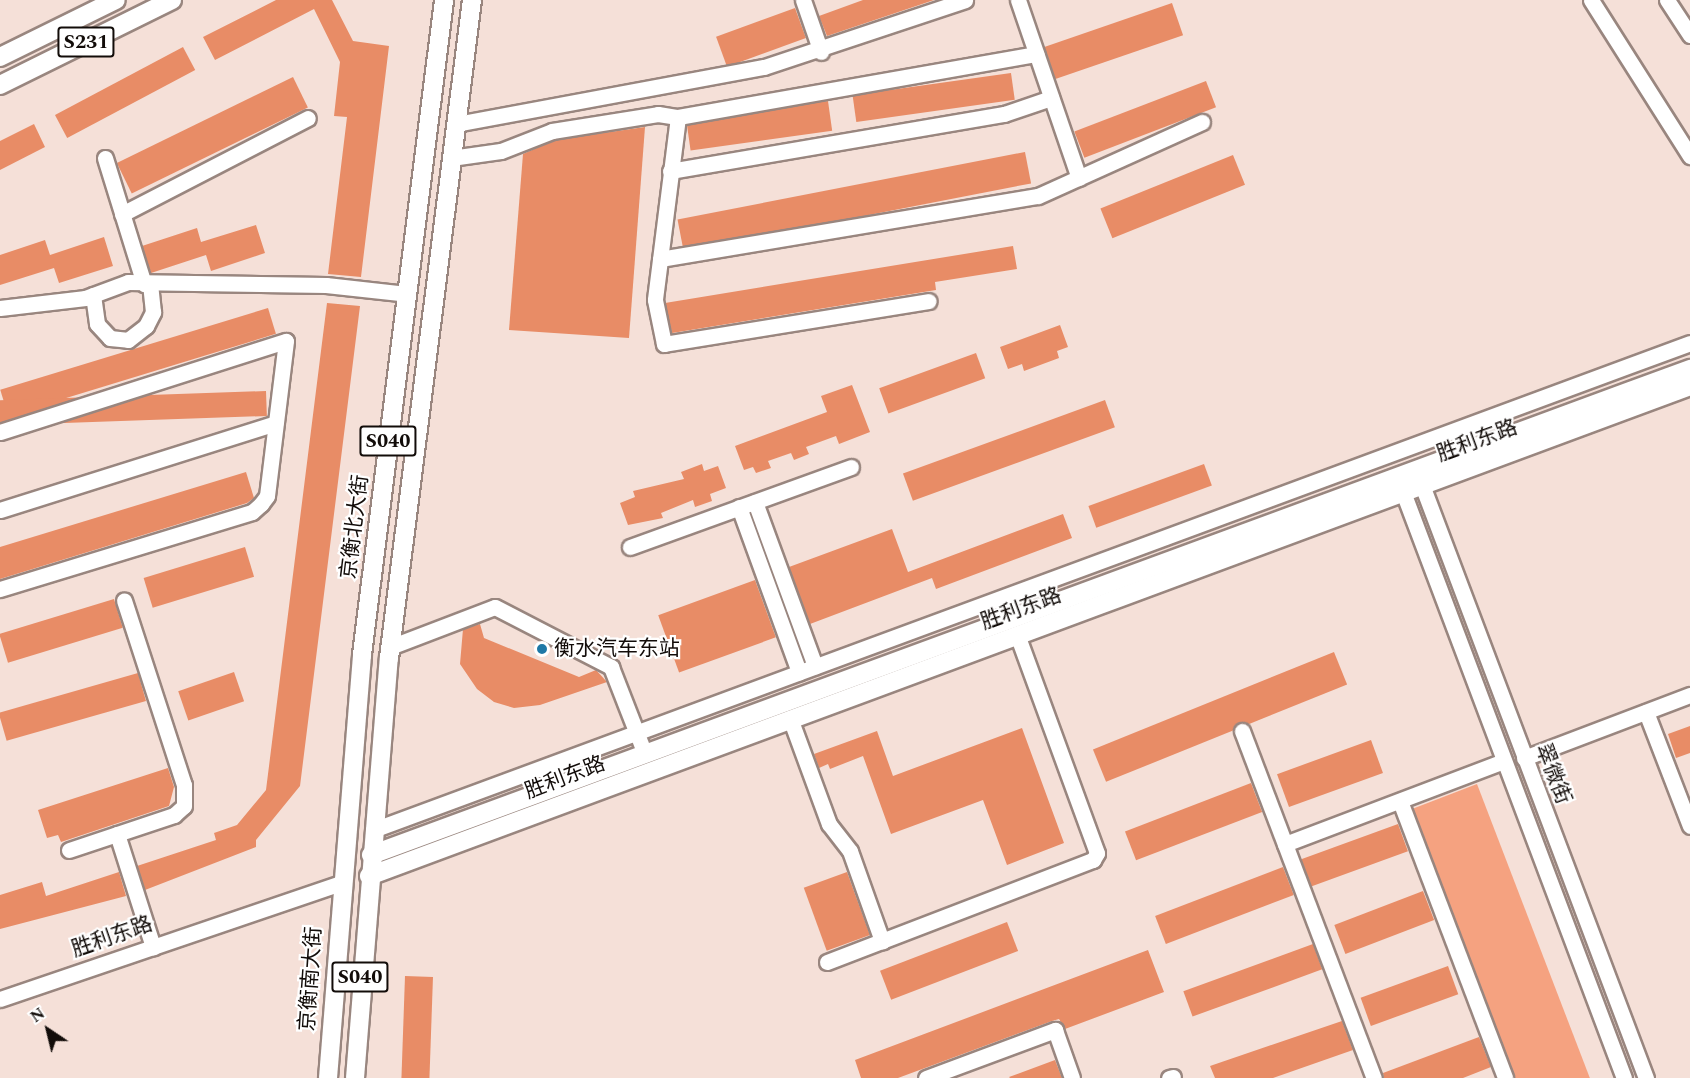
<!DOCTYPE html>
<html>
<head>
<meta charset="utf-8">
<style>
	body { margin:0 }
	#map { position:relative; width:1690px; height:1078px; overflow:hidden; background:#f5e0d8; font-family:Spectral,"Noto Sans SC",serif }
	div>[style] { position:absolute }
	.green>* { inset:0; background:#f5a280; transform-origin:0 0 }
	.building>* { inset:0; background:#e88c66; transform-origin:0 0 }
	.roads { filter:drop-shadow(2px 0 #99867f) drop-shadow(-2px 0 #99867f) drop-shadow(0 2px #99867f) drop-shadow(0 -2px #99867f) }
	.minor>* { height:15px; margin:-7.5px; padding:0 7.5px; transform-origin:7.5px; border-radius:7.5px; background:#fff }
	.major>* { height:18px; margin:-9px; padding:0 9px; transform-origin:9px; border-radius:9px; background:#fff }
	.dots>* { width:16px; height:16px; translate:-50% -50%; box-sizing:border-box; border:3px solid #fff; border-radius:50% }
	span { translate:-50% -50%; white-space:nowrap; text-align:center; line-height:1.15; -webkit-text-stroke:4.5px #fff; paint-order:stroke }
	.shield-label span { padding:2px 4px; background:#fff; border:2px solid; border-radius:4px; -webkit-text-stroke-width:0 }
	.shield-label { font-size:20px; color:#120c09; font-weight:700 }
	.street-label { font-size:21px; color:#120c09 }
	.poi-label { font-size:21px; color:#120c09 }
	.left { translate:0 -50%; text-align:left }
	.north { position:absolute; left:18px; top:1000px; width:60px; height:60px; -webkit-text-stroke:4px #fff; paint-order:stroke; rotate:325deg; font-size:16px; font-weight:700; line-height:24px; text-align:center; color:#120c09 }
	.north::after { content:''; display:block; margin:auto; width:21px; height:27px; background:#120c09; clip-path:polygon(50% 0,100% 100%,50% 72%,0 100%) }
</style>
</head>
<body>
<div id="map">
	<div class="green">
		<div style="left:1477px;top:784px;width:315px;height:71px;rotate:69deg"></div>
	</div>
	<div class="building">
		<div style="clip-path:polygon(276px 0,332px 0,353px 41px,389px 46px,361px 277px,328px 274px,347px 117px,334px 116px,340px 62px,314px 9px,215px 60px,203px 37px)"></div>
		<div style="clip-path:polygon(863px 0,934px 0,827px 36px,819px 16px)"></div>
		<div style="left:1172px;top:3px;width:34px;height:135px;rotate:71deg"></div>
		<div style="left:795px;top:8px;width:32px;height:84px;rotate:70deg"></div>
		<div style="left:183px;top:47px;width:26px;height:145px;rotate:62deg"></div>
		<div style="left:1011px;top:73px;width:27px;height:160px;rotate:82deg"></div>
		<div style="left:293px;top:77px;width:34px;height:196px;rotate:64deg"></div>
		<div style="left:1206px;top:81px;width:28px;height:141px;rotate:69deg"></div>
		<div style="left:828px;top:101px;width:30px;height:143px;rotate:82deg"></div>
		<div style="clip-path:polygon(34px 124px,45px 147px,0 170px,0 141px)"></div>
		<div style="clip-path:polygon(645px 127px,629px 338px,509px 330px,523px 154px,555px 140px)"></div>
		<div style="left:1025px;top:152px;width:32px;height:354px;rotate:79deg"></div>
		<div style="left:1233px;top:155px;width:32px;height:143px;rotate:68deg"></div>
		<div style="clip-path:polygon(256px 225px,265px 253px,211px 271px,206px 255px,151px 273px,142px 246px,197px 228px,201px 242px)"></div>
		<div style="clip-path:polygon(104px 237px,113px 266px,59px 283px,54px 268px,0 285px,0 255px,45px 240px,50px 255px)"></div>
		<div style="clip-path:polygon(1013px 246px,1017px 269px,935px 282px,936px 290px,672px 333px,665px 303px)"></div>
		<div style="clip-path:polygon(327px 303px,360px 306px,300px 786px,256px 840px,256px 847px,145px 890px,137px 866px,216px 840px,214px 833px,237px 825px,266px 790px)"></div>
		<div style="left:268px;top:308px;width:27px;height:280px;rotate:73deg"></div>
		<div style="clip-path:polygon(1060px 325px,1068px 347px,1057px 351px,1059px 358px,1024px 371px,1022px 364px,1008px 369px,1000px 347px)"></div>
		<div style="left:976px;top:353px;width:27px;height:103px;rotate:70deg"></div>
		<div style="clip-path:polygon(852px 385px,870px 432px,839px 444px,836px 436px,806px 447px,809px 454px,794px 460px,791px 453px,768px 461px,771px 468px,756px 473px,753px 467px,744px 470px,735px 446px,827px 412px,821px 396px)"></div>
		<div style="left:266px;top:391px;width:25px;height:278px;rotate:88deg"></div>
		<div style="left:1105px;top:400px;width:29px;height:215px;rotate:70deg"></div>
		<div style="clip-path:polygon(702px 464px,704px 471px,718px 466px,726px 488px,710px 494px,712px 501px,695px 507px,693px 500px,661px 513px,663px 518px,628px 525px,620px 503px,635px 497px,633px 491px,684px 479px,681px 472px)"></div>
		<div style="left:1204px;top:464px;width:23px;height:123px;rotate:70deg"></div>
		<div style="clip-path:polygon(246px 472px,254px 498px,247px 503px,0 579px,0 547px)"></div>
		<div style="clip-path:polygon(1063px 514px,1072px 538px,936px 589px,932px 578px,810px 624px,789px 567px,892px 529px,908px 572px)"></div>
		<div style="left:245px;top:547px;width:31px;height:106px;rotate:73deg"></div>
		<div style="left:755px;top:580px;width:61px;height:103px;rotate:70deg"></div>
		<div style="left:114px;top:599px;width:30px;height:120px;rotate:73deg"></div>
		<div style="clip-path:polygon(480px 624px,484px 638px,579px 677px,596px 670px,607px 682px,540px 705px,514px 708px,494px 702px,477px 689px,460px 664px,463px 629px)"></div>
		<div style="left:1334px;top:652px;width:35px;height:260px;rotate:68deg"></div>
		<div style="left:234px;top:672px;width:31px;height:59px;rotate:71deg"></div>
		<div style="left:138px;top:673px;width:29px;height:145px;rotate:74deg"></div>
		<div style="clip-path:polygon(1690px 726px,1690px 753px,1676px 758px,1668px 734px)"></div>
		<div style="clip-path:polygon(1022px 728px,1064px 843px,1007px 865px,983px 800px,891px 834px,863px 756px,830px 769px,828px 764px,819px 768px,814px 754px,877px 731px,893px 776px)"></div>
		<div style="left:1371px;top:740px;width:35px;height:100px;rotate:70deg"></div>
		<div style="clip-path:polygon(168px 768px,174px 787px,169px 806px,61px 842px,58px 835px,47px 838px,38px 810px)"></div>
		<div style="left:1251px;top:783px;width:31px;height:135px;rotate:69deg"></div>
		<div style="left:1398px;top:824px;width:29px;height:103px;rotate:70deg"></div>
		<div style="left:1283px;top:867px;width:30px;height:137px;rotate:69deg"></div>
		<div style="clip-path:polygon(119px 872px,126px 896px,0 929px,0 895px,42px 882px,46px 896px)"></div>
		<div style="left:847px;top:872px;width:67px;height:46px;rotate:70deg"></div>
		<div style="left:1423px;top:891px;width:31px;height:95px;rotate:69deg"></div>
		<div style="left:1007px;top:922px;width:31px;height:136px;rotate:69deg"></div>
		<div style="left:1313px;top:944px;width:27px;height:138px;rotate:70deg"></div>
		<div style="clip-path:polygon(1148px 950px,1164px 992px,1065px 1029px,1059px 1019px,1052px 1021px,898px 1078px,861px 1078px,855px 1060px)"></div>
		<div style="left:1448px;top:966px;width:30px;height:93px;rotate:70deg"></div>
		<div style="left:405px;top:976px;width:28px;height:102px;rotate:2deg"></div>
		<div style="clip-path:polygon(1342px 1021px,1353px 1050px,1273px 1078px,1215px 1078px,1210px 1066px)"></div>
		<div style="clip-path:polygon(1479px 1037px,1491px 1067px,1463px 1078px,1384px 1078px,1383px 1073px)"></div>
		<div style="clip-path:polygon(1055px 1060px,1062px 1078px,1010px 1078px,1009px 1077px)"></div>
	</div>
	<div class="roads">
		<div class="minor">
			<div style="left:803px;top:0;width:55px;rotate:70.9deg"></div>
			<div style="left:1018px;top:0;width:188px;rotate:71.1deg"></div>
			<div style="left:1591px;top:0;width:185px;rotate:57.6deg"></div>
			<div style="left:1667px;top:0;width:42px;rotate:56.7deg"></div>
			<div style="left:678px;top:117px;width:184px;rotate:97.2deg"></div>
			<div style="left:655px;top:300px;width:45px;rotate:78.4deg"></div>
			<div style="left:664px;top:344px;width:268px;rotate:-9.2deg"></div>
			<div style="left:456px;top:124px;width:313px;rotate:-10.5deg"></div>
			<div style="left:764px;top:67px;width:212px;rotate:-18.4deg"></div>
			<div style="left:105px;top:158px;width:132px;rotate:72.8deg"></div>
			<div style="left:451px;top:158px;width:50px;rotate:-8deg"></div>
			<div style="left:501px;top:151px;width:55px;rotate:-21.4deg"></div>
			<div style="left:552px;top:131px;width:107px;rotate:-9.1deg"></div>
			<div style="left:658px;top:114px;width:20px;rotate:9deg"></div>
			<div style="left:678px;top:117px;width:364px;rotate:-10deg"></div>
			<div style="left:670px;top:171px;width:339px;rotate:-9.7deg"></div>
			<div style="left:1004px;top:114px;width:50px;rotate:-18.8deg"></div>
			<div style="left:122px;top:214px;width:209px;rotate:-27.3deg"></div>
			<div style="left:660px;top:259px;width:383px;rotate:-9.5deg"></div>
			<div style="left:1038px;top:196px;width:180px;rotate:-24.3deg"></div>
			<div style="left:93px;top:295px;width:29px;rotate:82deg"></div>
			<div style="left:97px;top:324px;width:19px;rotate:47deg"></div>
			<div style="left:110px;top:338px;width:18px;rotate:6deg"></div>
			<div style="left:128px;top:340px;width:23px;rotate:-38deg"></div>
			<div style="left:146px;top:326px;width:16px;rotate:-63deg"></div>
			<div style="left:153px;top:312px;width:28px;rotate:-96deg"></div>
			<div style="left:0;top:308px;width:86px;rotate:-6.7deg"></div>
			<div style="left:85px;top:298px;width:46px;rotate:-20.4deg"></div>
			<div style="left:128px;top:282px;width:198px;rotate:0.9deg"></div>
			<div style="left:326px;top:285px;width:81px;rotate:6.3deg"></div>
			<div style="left:0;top:432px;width:300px;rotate:-17.7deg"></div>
			<div style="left:286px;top:341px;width:156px;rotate:97deg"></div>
			<div style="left:267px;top:496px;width:10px;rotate:127deg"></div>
			<div style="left:261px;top:504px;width:12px;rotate:138deg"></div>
			<div style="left:252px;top:512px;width:264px;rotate:163deg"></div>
			<div style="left:1422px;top:485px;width:634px;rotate:69.31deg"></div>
			<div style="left:1403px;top:492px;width:626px;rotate:69.34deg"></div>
			<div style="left:755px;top:502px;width:175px;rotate:69.9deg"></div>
			<div style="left:739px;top:507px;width:176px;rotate:70deg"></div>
			<div style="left:0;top:510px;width:289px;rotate:-17.5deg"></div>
			<div style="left:630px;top:547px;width:235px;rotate:-19.9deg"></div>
			<div style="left:390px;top:647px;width:112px;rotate:-20.9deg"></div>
			<div style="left:495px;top:607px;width:131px;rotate:27.3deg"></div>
			<div style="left:611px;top:667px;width:93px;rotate:68.7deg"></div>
			<div style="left:1646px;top:712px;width:122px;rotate:68.9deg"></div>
			<div style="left:790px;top:718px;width:113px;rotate:69.8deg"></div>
			<div style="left:829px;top:824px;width:34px;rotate:52deg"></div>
			<div style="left:850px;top:851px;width:96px;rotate:70.4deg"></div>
			<div style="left:1242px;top:731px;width:371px;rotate:69.2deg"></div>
			<div style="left:1524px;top:758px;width:178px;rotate:-20.8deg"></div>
			<div style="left:1400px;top:801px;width:296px;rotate:69.2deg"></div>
			<div style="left:373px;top:830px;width:1404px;rotate:-20.29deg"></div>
			<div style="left:117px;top:834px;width:119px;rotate:72.3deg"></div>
			<div style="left:1285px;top:844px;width:234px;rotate:-20.8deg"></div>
			<div style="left:69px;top:850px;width:111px;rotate:-18.4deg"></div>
			<div style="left:174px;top:815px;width:13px;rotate:-42deg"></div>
			<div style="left:184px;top:806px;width:21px;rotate:-90deg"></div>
			<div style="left:184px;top:785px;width:194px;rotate:-108deg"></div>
			<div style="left:827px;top:962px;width:285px;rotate:-21deg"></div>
			<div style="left:1093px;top:860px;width:8px;rotate:-60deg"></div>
			<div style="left:1097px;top:853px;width:233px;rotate:-110.1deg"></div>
			<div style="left:0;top:999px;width:360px;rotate:-18.8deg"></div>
			<div style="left:926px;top:1078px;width:138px;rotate:-20.4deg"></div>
			<div style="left:1055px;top:1030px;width:51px;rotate:70.5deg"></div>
			<div style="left:1169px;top:1078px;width:4px;rotate:-14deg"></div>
		</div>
		<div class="major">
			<div style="left:0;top:57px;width:129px;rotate:-26.2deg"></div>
			<div style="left:0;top:85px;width:192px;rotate:-26.3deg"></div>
			<div style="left:371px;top:855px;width:1406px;rotate:-20.23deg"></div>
			<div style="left:369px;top:876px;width:1409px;rotate:-20.35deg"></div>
			<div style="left:328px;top:1078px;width:424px;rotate:-85.4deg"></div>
			<div style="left:362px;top:655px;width:660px;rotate:-82.86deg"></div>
			<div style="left:355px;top:1078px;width:421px;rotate:-85.4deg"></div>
			<div style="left:389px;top:658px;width:663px;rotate:-82.81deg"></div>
		</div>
	</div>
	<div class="dots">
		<div style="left:542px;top:649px;background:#1e78a6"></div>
	</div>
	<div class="shield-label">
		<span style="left:86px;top:42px">S231</span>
		<span style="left:388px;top:441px">S040</span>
		<span style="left:360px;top:977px">S040</span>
	</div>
	<div class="street-label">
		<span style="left:1477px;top:441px;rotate:-20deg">胜利东路</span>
		<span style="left:355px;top:527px;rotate:-83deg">京衡北大街</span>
		<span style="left:1021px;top:609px;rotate:-20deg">胜利东路</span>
		<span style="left:1553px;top:774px;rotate:69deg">翠微街</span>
		<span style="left:565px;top:778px;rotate:-21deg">胜利东路</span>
		<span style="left:112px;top:937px;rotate:-19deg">胜利东路</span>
		<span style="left:311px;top:979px;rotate:-86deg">京衡南大街</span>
	</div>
	<div class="poi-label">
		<span class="left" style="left:554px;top:649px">衡水汽车东站</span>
	</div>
	<div class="north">N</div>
</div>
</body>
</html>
